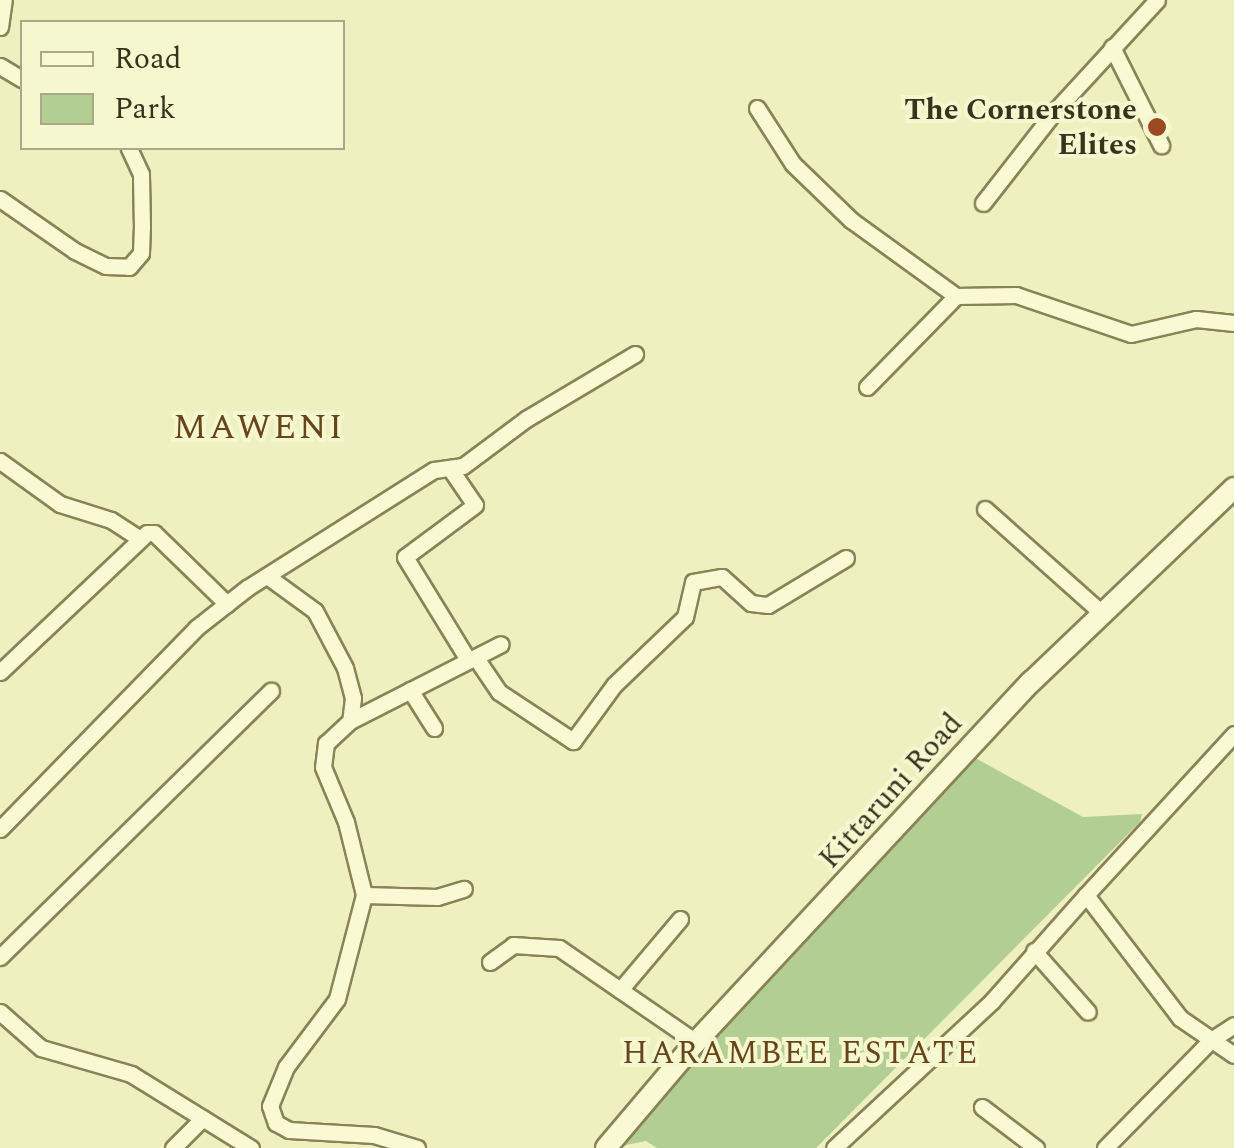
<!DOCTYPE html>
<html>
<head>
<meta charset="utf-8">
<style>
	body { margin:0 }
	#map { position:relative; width:1234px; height:1148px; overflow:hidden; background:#eef0bf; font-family:Spectral,serif }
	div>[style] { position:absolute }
	.green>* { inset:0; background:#b3ce93 }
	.roads { filter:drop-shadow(2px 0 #898357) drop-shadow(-2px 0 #898357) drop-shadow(0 2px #898357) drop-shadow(0 -2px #898357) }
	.minor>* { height:15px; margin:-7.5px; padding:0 7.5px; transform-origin:7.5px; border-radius:7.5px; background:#f9fad3 }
	.tertiary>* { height:20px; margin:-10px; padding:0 10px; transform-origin:10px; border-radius:10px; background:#f9fad3 }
	.dots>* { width:28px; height:28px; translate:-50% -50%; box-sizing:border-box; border:5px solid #f5f7cf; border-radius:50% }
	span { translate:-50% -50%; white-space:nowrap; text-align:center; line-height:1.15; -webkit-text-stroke:8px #f5f7cf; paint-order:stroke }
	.poi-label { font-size:30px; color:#38331c; font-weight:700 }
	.right { translate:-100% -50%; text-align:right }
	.street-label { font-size:30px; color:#38331c }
	.neighbourhood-label { font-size:32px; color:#674419; letter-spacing:2.5px }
	.quarter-label { font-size:35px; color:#674419; letter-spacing:2.5px }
	.legend { position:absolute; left:20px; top:20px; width:325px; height:130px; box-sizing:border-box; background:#f5f7cf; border:2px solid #a9a987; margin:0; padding:12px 18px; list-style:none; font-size:30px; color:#38331c }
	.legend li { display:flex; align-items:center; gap:20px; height:50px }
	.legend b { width:50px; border:2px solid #a9a987 }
</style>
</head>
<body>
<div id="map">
	<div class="green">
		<div style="clip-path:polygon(966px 753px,1083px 817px,1142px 814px,1140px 822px,816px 1148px,657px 1148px,646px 1141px,611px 1148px,840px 904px)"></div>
	</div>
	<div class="roads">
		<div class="minor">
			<div style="left:0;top:27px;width:27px;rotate:-82deg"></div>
			<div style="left:1112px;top:47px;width:110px;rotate:63.4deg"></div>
			<div style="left:0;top:66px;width:26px;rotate:31deg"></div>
			<div style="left:757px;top:108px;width:67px;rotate:57.3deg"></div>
			<div style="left:793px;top:164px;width:81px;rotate:44deg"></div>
			<div style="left:851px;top:220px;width:130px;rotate:35.9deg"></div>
			<div style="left:956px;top:296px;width:60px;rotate:-1deg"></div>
			<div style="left:1016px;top:295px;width:121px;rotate:18.7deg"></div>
			<div style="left:1131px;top:334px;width:67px;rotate:-13deg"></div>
			<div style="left:1196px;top:319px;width:38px;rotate:6deg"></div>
			<div style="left:0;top:199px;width:91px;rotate:34.7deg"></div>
			<div style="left:75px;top:251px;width:34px;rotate:26deg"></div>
			<div style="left:106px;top:266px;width:23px;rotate:2deg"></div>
			<div style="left:129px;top:267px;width:18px;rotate:-49deg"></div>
			<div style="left:141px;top:253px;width:25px;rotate:-88deg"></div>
			<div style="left:142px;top:228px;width:54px;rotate:-91.1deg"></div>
			<div style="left:141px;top:174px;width:29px;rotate:-115deg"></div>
			<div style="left:983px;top:203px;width:115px;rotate:-52deg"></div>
			<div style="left:1054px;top:112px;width:152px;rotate:-47.4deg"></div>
			<div style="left:867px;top:387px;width:127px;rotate:-45.6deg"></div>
			<div style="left:0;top:461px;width:74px;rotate:35.6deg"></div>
			<div style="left:60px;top:504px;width:53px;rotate:17.4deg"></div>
			<div style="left:111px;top:520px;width:33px;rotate:33deg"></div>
			<div style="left:451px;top:470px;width:42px;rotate:55.6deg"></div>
			<div style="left:475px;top:505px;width:87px;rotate:143.4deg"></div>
			<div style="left:405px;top:557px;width:121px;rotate:58.5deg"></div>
			<div style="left:985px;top:509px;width:158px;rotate:41.7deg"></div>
			<div style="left:267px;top:576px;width:59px;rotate:36.1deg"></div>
			<div style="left:315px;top:611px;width:64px;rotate:62.2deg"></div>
			<div style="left:345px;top:668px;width:31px;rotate:75deg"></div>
			<div style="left:353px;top:698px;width:23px;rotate:97deg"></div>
			<div style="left:350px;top:721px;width:33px;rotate:137deg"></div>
			<div style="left:326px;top:743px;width:24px;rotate:97deg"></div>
			<div style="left:323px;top:767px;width:60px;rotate:67.3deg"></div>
			<div style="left:346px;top:822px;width:75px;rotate:76.1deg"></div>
			<div style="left:364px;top:895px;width:73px;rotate:1.6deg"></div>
			<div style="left:437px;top:897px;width:28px;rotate:-17deg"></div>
			<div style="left:476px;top:658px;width:41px;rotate:55.9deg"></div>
			<div style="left:499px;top:692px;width:89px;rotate:33.5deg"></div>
			<div style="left:573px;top:741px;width:69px;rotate:-53.8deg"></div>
			<div style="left:614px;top:685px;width:98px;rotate:-43.8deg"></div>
			<div style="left:685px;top:617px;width:36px;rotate:-77deg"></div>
			<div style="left:693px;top:582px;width:29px;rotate:-10deg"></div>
			<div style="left:722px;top:577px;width:39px;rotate:42deg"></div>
			<div style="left:751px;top:603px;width:17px;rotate:7deg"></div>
			<div style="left:768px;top:605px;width:91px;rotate:-31.1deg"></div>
			<div style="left:0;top:672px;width:202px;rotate:-43.4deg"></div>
			<div style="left:147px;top:533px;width:7px"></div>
			<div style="left:154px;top:533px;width:102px;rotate:44.2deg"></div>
			<div style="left:410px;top:690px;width:45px;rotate:57.7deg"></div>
			<div style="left:350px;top:721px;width:169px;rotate:-27deg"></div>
			<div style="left:1234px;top:734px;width:219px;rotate:132.6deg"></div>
			<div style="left:1086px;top:895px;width:155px;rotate:52.6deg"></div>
			<div style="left:1180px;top:1018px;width:65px;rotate:34.4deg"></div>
			<div style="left:0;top:829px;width:281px;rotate:-45.7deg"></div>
			<div style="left:196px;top:628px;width:65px;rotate:-38.1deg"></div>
			<div style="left:247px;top:588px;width:221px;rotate:-32.3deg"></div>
			<div style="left:434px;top:470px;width:29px;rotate:-8deg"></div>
			<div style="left:463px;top:466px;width:79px;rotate:-36.7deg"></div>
			<div style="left:526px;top:419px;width:127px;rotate:-30.8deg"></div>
			<div style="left:364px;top:895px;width:107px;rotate:104.6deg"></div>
			<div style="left:337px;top:999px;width:85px;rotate:126.9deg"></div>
			<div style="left:286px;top:1067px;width:42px;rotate:112.3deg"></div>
			<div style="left:270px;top:1106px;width:18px;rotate:71deg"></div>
			<div style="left:276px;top:1123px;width:15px;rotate:28deg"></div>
			<div style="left:289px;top:1130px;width:85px;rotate:3.4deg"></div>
			<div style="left:374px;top:1135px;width:45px;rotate:16.8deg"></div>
			<div style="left:1034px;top:951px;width:81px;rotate:48.5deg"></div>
			<div style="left:0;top:957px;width:380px;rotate:-44.5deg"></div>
			<div style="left:490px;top:962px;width:29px;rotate:-36deg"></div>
			<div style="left:513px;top:945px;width:46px;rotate:3.7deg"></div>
			<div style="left:559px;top:948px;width:166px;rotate:34.5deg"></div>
			<div style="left:620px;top:990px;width:93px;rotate:-49.8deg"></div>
			<div style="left:0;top:1012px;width:55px;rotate:41.3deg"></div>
			<div style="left:41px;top:1048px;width:94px;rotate:16.1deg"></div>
			<div style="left:131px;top:1074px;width:141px;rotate:31.7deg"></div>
			<div style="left:982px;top:1107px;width:68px;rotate:37.2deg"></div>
			<div style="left:173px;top:1148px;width:42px;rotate:-45deg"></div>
			<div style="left:834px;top:1148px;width:216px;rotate:-42.9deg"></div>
			<div style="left:992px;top:1001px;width:142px;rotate:-48.4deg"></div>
			<div style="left:1105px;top:1148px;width:151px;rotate:-45.5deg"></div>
			<div style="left:1211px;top:1040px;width:27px;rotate:-33deg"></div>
		</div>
		<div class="tertiary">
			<div style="left:606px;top:1148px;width:139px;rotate:-49.7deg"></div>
			<div style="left:696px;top:1042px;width:492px;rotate:-47.1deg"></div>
			<div style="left:1031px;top:682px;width:281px;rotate:-43.7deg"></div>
		</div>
	</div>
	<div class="dots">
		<div style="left:1157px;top:127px;background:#9b4b24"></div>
	</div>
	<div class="poi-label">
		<span class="right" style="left:1137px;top:127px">The Cornerstone<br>Elites</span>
	</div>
	<div class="street-label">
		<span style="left:891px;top:791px;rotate:-48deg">Kittaruni Road</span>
	</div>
	<div class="neighbourhood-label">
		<span style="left:801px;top:1054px">HARAMBEE ESTATE</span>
	</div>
	<div class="quarter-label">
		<span style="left:259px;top:428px">MAWENI</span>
	</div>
	<ul class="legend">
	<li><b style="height:12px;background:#f9fad3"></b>Road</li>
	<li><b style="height:28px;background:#b3ce93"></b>Park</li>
	</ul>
</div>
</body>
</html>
